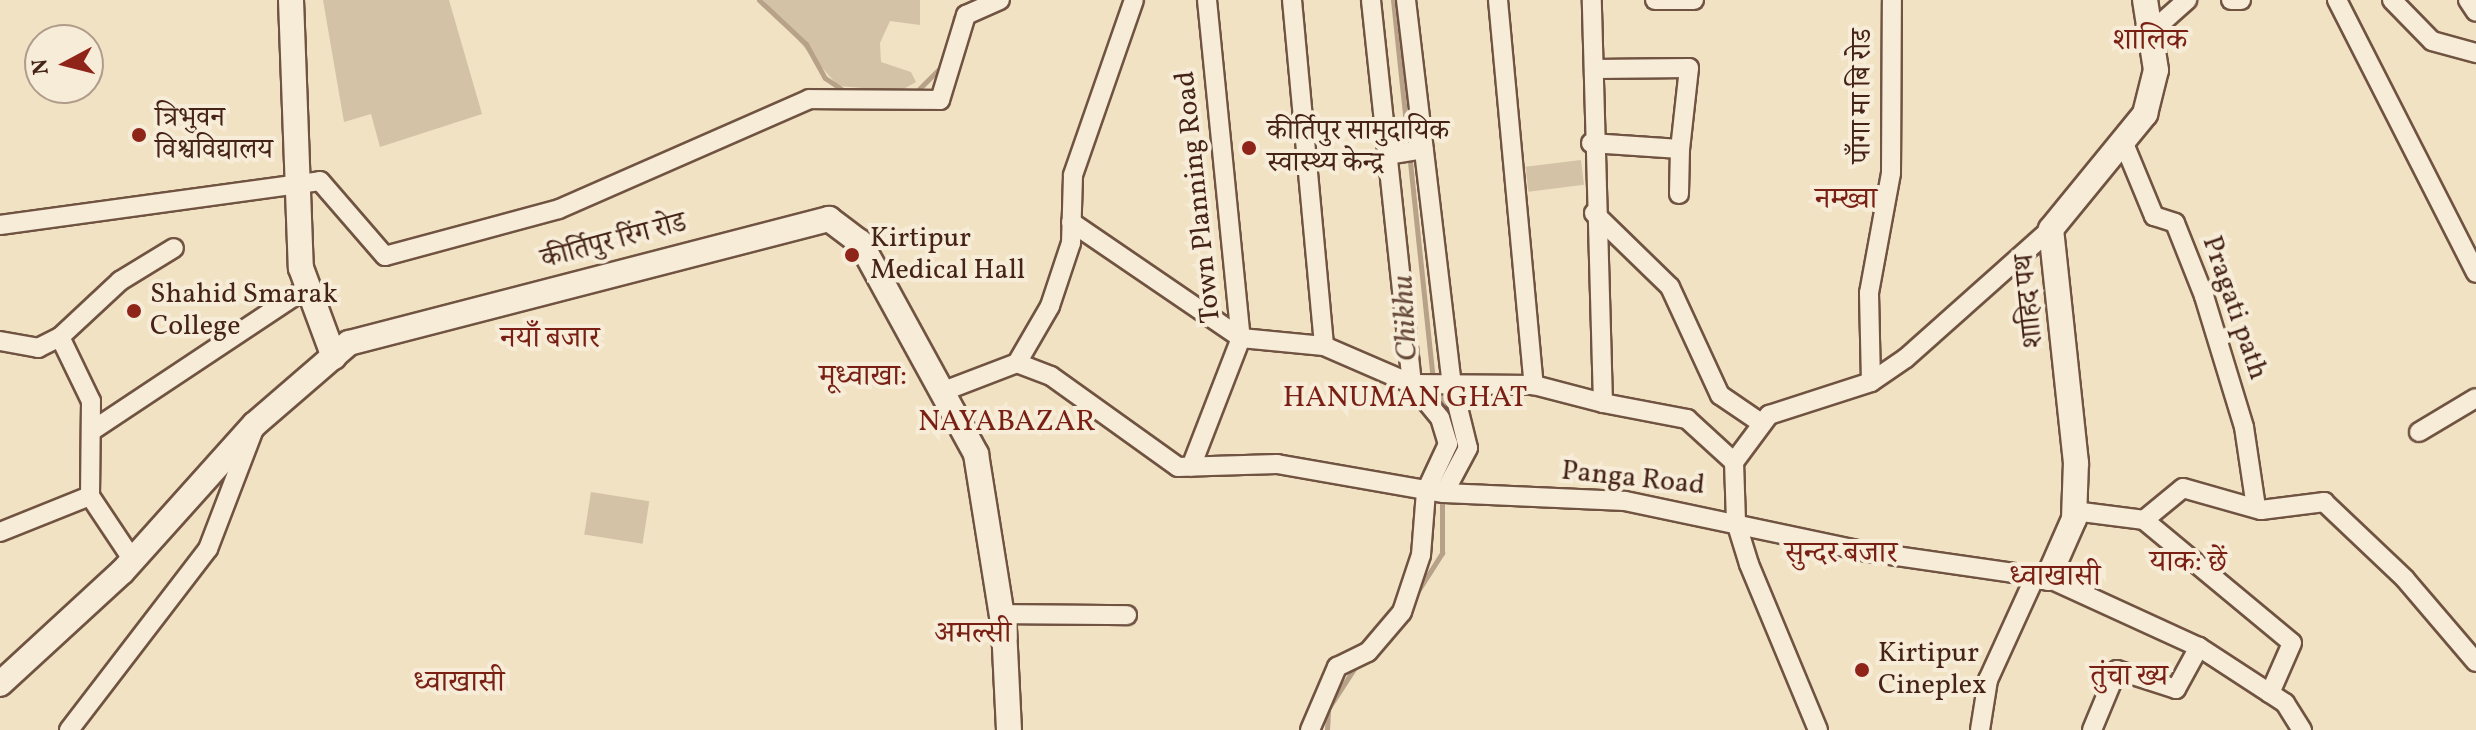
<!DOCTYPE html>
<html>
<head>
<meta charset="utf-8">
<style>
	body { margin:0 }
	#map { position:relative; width:2476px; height:730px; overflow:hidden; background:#f1e2c3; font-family:Vollkorn,"Noto Serif Devanagari",serif }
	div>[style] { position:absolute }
	.green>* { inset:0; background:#d4c2a6; transform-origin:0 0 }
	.stream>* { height:5px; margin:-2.5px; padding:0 2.5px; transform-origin:2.5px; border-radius:2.5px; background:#b7a188 }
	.roads { filter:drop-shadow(2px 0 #705341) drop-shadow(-2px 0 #705341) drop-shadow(0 2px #705341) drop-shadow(0 -2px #705341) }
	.street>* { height:18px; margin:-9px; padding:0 9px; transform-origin:9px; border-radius:9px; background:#f6ecd8 }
	.secondary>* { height:24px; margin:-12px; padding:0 12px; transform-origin:12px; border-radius:12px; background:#f6ecd8 }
	.dots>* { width:22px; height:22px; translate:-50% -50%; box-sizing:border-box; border:4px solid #f6ecd8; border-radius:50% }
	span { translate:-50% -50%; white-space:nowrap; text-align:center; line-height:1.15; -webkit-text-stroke:8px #f6ecd8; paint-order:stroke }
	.street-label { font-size:28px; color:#452316 }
	.poi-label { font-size:28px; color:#452316 }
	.left { translate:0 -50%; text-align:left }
	.neighbourhood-label { font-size:30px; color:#7a1f14 }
	.water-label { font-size:30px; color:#674938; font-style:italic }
	.north { position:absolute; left:24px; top:24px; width:80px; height:80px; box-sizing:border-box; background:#f6ecd8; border:2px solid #af9c8a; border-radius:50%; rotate:263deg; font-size:22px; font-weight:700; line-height:32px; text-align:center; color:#452316 }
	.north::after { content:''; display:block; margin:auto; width:28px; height:36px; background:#8f2418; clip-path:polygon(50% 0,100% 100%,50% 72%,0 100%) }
</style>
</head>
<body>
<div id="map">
	<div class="green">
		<div style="clip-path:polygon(323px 0,449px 0,482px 114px,380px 147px,371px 114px,344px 122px)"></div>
		<div style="clip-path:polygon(763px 0,920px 0,920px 25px,890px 21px,880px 43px,881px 62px,911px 72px,916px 82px,900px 91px,838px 86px)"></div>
		<div style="left:1581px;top:160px;width:25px;height:56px;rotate:83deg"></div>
		<div style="left:591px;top:492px;width:59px;height:43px;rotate:9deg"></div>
	</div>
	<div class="stream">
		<div style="left:759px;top:0;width:64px;rotate:43.1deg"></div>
		<div style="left:806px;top:44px;width:39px;rotate:61deg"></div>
		<div style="left:825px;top:78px;width:25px;rotate:34deg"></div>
		<div style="left:1393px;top:0;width:382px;rotate:84deg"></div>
		<div style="left:953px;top:29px;width:12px;rotate:-81deg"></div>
		<div style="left:955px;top:17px;width:25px;rotate:-34deg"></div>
		<div style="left:914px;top:94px;width:41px;rotate:-45deg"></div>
		<div style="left:1436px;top:390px;width:29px;rotate:59deg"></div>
		<div style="left:1416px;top:594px;width:49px;rotate:-57.6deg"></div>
		<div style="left:1442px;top:553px;width:56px;rotate:-90deg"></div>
		<div style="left:1327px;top:730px;width:21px;rotate:-87deg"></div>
		<div style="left:1328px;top:709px;width:54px;rotate:-57.2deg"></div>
	</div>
	<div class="roads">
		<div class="street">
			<div style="left:1207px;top:0;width:340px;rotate:84.3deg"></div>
			<div style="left:1241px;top:338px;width:83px;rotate:5.5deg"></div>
			<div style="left:1324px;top:346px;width:96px;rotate:23.4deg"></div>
			<div style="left:1412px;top:384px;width:122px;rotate:0.5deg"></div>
			<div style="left:1534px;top:385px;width:71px;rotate:14.6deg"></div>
			<div style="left:1603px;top:403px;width:403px;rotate:-91.6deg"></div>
			<div style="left:1292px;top:0;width:347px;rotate:84.7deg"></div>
			<div style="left:1406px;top:0;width:382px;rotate:83.2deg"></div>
			<div style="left:1451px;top:379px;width:71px;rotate:76.2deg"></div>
			<div style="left:1468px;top:448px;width:51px;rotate:118.1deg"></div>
			<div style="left:1498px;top:0;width:387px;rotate:84.7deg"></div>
			<div style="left:1655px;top:0;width:39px"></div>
			<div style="left:2231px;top:0;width:10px"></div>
			<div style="left:2337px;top:0;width:306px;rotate:63deg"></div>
			<div style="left:2392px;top:0;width:57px;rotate:45.7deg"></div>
			<div style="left:2432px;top:41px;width:46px;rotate:15.3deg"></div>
			<div style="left:2468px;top:0;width:14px;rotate:56deg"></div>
			<div style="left:2150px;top:33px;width:50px;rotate:-41.7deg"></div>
			<div style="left:1595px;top:69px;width:94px;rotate:-0.6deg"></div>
			<div style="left:1689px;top:68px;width:81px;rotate:96.3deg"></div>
			<div style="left:1591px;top:143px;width:89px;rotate:3.9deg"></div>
			<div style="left:1680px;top:149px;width:45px;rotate:91.3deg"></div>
			<div style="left:2125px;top:146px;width:76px;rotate:67.5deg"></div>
			<div style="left:2154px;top:216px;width:22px;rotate:18deg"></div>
			<div style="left:2175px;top:223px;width:79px;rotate:68.3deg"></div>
			<div style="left:2204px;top:296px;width:137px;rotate:73deg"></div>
			<div style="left:2244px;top:427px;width:81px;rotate:81.5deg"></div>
			<div style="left:1387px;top:155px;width:37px;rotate:-9deg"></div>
			<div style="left:1594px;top:213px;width:106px;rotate:44.2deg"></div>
			<div style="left:1670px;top:287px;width:119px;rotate:65.2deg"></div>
			<div style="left:1720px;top:395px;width:50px;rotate:34.3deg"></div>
			<div style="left:1071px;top:222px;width:206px;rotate:34.3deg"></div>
			<div style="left:1241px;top:338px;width:138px;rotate:111.2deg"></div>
			<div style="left:0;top:225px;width:323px;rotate:-7.8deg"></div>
			<div style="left:320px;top:181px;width:99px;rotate:49.1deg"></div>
			<div style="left:385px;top:256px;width:180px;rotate:-15.1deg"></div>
			<div style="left:559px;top:209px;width:273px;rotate:-23.7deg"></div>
			<div style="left:809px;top:99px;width:131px;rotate:0.4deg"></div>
			<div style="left:940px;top:100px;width:89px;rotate:-73deg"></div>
			<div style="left:966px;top:15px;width:37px;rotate:-24deg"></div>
			<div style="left:60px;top:337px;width:71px;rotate:64.2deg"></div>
			<div style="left:91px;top:401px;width:95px;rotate:90.6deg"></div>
			<div style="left:90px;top:496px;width:76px;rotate:56.3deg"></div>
			<div style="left:0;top:341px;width:39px;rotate:10deg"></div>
			<div style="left:38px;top:348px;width:25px;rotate:-27deg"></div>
			<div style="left:60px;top:337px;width:82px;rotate:-43deg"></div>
			<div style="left:120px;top:281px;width:63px;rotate:-31.4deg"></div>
			<div style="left:1017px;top:363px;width:66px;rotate:-59.9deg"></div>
			<div style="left:1050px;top:306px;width:66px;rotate:-71.6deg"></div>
			<div style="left:1071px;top:243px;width:68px;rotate:-88.3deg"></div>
			<div style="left:1073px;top:175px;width:185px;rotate:-70.8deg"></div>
			<div style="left:1871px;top:382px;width:89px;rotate:-91.3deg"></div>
			<div style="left:1869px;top:293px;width:122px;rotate:-79.6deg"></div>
			<div style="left:1891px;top:173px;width:173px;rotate:-89.7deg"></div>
			<div style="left:944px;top:391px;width:78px;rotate:-21deg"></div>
			<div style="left:1017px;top:363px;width:36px;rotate:21deg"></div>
			<div style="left:1051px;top:376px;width:156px;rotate:35.6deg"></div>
			<div style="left:1178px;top:467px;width:99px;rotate:-1.7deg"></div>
			<div style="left:1277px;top:464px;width:169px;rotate:9.9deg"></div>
			<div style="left:1444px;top:493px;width:181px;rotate:2.5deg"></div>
			<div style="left:1625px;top:501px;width:248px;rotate:11.9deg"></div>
			<div style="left:1868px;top:552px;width:182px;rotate:8.2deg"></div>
			<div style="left:2048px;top:578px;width:166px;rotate:24.6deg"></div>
			<div style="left:2199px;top:647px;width:103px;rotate:33.1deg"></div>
			<div style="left:2285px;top:703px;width:32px;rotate:58deg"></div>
			<div style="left:1603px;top:403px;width:86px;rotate:10.8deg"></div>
			<div style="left:1687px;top:419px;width:64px;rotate:42.5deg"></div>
			<div style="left:93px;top:430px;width:257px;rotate:-33.6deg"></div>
			<div style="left:2419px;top:432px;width:66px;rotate:-30.8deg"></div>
			<div style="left:2074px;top:511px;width:71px;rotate:7.3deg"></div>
			<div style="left:2144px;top:520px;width:50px;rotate:-39.4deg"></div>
			<div style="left:2183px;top:488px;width:81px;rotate:15.8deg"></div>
			<div style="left:2261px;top:510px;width:64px;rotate:-7.2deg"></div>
			<div style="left:2324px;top:502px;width:112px;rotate:43.5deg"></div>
			<div style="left:2405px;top:579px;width:109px;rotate:49.5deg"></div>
			<div style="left:2144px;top:520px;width:192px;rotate:39.7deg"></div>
			<div style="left:2292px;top:643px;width:55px;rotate:113.7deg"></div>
			<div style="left:0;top:532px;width:97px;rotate:-21.8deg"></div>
			<div style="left:1002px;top:614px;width:125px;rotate:0.5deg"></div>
			<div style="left:69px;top:730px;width:228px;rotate:-52.5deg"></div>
			<div style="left:208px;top:549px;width:129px;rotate:-69deg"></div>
			<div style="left:1310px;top:730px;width:69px;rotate:-66.8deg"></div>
			<div style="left:1337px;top:667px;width:34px;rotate:-26deg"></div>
			<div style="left:1368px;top:652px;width:52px;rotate:-49.6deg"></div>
			<div style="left:1402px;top:612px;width:60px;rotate:-71.6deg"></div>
			<div style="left:1421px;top:555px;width:64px;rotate:-85.5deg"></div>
			<div style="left:1426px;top:491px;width:52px;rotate:-64.9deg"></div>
			<div style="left:1448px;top:444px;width:27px;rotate:-107deg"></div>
			<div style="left:1440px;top:418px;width:44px;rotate:-129.5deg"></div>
			<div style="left:1412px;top:384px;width:386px;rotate:-96.1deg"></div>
			<div style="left:1818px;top:730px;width:180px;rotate:-112.6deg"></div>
			<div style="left:1749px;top:564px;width:44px;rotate:-107.2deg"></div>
			<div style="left:1736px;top:522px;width:60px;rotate:-91.9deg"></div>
			<div style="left:1734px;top:462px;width:59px;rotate:-53.3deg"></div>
			<div style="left:1769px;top:415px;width:107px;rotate:-17.9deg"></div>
			<div style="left:1871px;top:382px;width:42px;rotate:-34.4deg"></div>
			<div style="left:1906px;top:358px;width:194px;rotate:-41.7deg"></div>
			<div style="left:1980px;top:730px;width:51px;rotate:-80.9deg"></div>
			<div style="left:1988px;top:680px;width:113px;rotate:-65.5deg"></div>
			<div style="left:2092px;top:730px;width:65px;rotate:-67.4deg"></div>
			<div style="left:2117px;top:670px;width:62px;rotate:17.9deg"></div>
			<div style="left:2176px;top:689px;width:48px;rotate:-61.3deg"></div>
		</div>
		<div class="secondary">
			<div style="left:291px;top:0;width:268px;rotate:87.9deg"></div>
			<div style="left:301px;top:268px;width:95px;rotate:69.7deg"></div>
			<div style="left:2048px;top:578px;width:64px;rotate:-66.2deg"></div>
			<div style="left:2074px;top:519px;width:56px;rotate:-88deg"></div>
			<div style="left:2076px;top:463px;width:235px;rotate:-96.1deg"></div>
			<div style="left:2051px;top:229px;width:149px;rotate:-50.7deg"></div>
			<div style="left:2145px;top:114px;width:45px;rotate:-76deg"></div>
			<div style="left:2156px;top:70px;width:71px;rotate:-98.9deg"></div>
			<div style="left:0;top:684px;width:166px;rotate:-42.6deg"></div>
			<div style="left:122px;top:572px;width:199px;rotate:-48.1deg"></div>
			<div style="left:255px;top:424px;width:124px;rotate:-40.8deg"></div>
			<div style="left:349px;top:343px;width:496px;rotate:-14.5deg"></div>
			<div style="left:829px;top:219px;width:39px;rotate:37deg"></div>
			<div style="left:860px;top:242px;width:242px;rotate:61.3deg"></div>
			<div style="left:976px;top:454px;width:176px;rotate:80.9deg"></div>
			<div style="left:1004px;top:628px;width:102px;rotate:87.2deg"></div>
		</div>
	</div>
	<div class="dots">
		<div style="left:139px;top:135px;background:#8f2418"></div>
		<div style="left:1249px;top:148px;background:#8f2418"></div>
		<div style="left:852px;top:255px;background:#8f2418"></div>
		<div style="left:134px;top:311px;background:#8f2418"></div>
		<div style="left:1862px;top:670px;background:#8f2418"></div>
	</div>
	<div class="street-label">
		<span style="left:1863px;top:96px;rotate:-90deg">पाँगा मा बि रोड</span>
		<span style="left:1199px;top:197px;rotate:-96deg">Town Planning Road</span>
		<span style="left:614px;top:242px;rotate:-15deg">कीर्तिपुर रिंग रोड</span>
		<span style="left:2030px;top:301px;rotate:-96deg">शाहिद पथ</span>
		<span style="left:2234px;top:308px;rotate:71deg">Pragati path</span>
		<span style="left:1633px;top:479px;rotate:6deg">Panga Road</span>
	</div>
	<div class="poi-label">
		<span class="left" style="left:155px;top:135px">त्रिभुवन<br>विश्वविद्यालय</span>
		<span class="left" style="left:1267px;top:148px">कीर्तिपुर सामुदायिक<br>स्वास्थ्य केन्द्र</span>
		<span class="left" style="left:870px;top:255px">Kirtipur<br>Medical Hall</span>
		<span class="left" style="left:150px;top:311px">Shahid Smarak<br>College</span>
		<span class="left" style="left:1878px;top:670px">Kirtipur<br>Cineplex</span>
	</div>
	<div class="neighbourhood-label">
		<span style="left:2150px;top:41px">शालिक</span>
		<span style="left:1846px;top:200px">नम्ख्वा</span>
		<span style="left:550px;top:339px">नयाँ बजार</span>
		<span style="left:863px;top:377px">मूध्वाखा:</span>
		<span style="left:1405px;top:398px">HANUMAN GHAT</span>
		<span style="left:1007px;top:422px">NAYABAZAR</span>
		<span style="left:1841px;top:554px">सुन्दर बजार</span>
		<span style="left:2188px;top:563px">याक: छें</span>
		<span style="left:2055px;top:577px">ध्वाखासी</span>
		<span style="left:973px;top:634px">अमल्सी</span>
		<span style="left:2129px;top:677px">तुंचा ख्य</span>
		<span style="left:459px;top:683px">ध्वाखासी</span>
	</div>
	<div class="water-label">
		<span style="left:1406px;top:318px;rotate:-93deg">Chikhu</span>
	</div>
	<div class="north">N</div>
</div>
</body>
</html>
